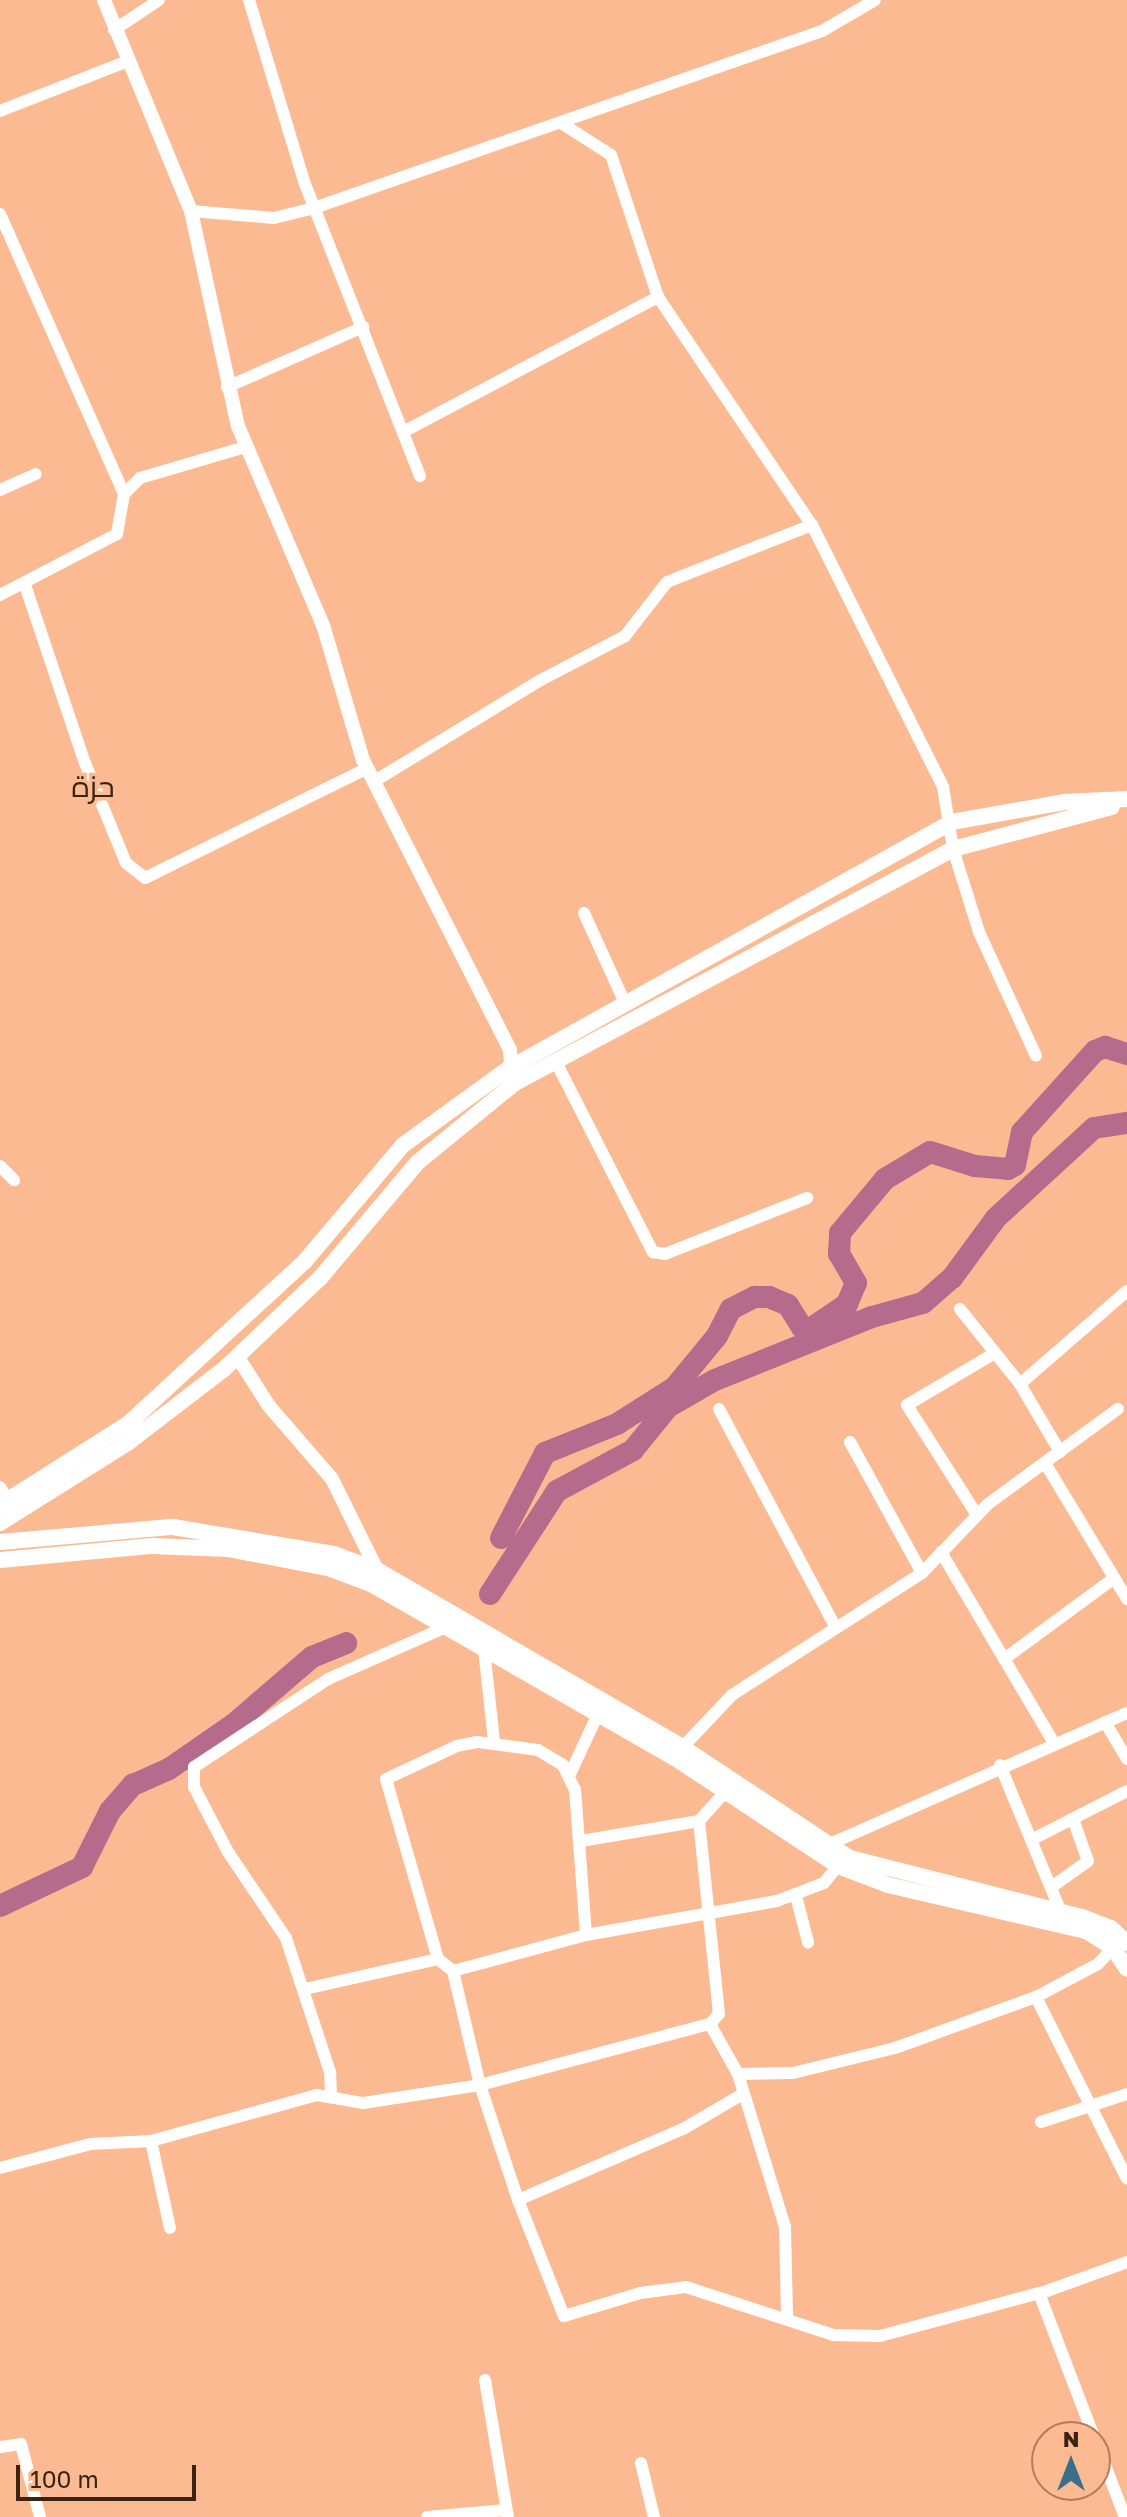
<!DOCTYPE html>
<html>
<head>
<meta charset="utf-8">
<style>
	body { margin:0 }
	#map { position:relative; width:1127px; height:2517px; overflow:hidden; background:#fcba93; font-family:"Golos Text",Cairo,sans-serif }
	div>[style] { position:absolute }
	.river>* { height:22px; margin:-11px; padding:0 11px; transform-origin:11px; border-radius:11px; background:#b56b8c }
	.minor>* { height:12px; margin:-6px; padding:0 6px; transform-origin:6px; border-radius:6px; background:#fff }
	.tertiary>* { height:14px; margin:-7px; padding:0 7px; transform-origin:7px; border-radius:7px; background:#fff }
	.secondary>* { height:16px; margin:-8px; padding:0 8px; transform-origin:8px; border-radius:8px; background:#fff }
	span { translate:-50% -50%; white-space:nowrap; text-align:center; line-height:1.15; -webkit-text-stroke:7px #fcba93; paint-order:stroke }
	.quarter-label { font-size:30px; color:#3b2212 }
	.north { position:absolute; left:1031px; top:2421px; width:80px; height:80px; box-sizing:border-box; background:#fcba93; border:2px solid #af7d5f; border-radius:50%; rotate:0deg; font-size:22px; font-weight:700; line-height:32px; text-align:center; color:#3b2212 }
	.north::after { content:''; display:block; margin:auto; width:28px; height:36px; background:#386f8a; clip-path:polygon(50% 0,100% 100%,50% 72%,0 100%) }
	.scale { position:absolute; left:16px; top:2465px; width:180px; height:36px; box-sizing:border-box; border:4px solid #3b2212; border-top:0; padding-left:10px; font-size:24px; line-height:28px; white-space:nowrap; color:#3b2212; -webkit-text-stroke:6px #fcba93; paint-order:stroke }
</style>
</head>
<body>
<div id="map">
	<div class="river">
		<div style="left:501px;top:1538px;width:96px;rotate:-62.6deg"></div>
		<div style="left:545px;top:1453px;width:78px;rotate:-21.9deg"></div>
		<div style="left:617px;top:1424px;width:69px;rotate:-32.5deg"></div>
		<div style="left:675px;top:1387px;width:66px;rotate:-50.5deg"></div>
		<div style="left:717px;top:1336px;width:30px;rotate:-63deg"></div>
		<div style="left:731px;top:1309px;width:27px;rotate:-27deg"></div>
		<div style="left:755px;top:1297px;width:14px"></div>
		<div style="left:769px;top:1297px;width:21px;rotate:23deg"></div>
		<div style="left:788px;top:1305px;width:26px;rotate:58deg"></div>
		<div style="left:802px;top:1327px;width:8px;rotate:14deg"></div>
		<div style="left:810px;top:1329px;width:45px;rotate:-34deg"></div>
		<div style="left:847px;top:1304px;width:23px;rotate:-67deg"></div>
		<div style="left:856px;top:1283px;width:34px;rotate:-120deg"></div>
		<div style="left:839px;top:1254px;width:21px;rotate:-87deg"></div>
		<div style="left:840px;top:1233px;width:70px;rotate:-50.2deg"></div>
		<div style="left:885px;top:1179px;width:52px;rotate:-31deg"></div>
		<div style="left:930px;top:1152px;width:47px;rotate:17.3deg"></div>
		<div style="left:975px;top:1166px;width:33px;rotate:5deg"></div>
		<div style="left:1008px;top:1169px;width:8px;rotate:-30deg"></div>
		<div style="left:1015px;top:1165px;width:34px;rotate:-78deg"></div>
		<div style="left:1022px;top:1132px;width:109px;rotate:-48deg"></div>
		<div style="left:1095px;top:1051px;width:11px;rotate:-22deg"></div>
		<div style="left:1105px;top:1047px;width:23px;rotate:18deg"></div>
		<div style="left:490px;top:1594px;width:123px;rotate:-57deg"></div>
		<div style="left:557px;top:1491px;width:86px;rotate:-28.3deg"></div>
		<div style="left:633px;top:1450px;width:55px;rotate:-50.9deg"></div>
		<div style="left:668px;top:1407px;width:54px;rotate:-29.9deg"></div>
		<div style="left:715px;top:1380px;width:169px;rotate:-21.9deg"></div>
		<div style="left:872px;top:1317px;width:53px;rotate:-15.4deg"></div>
		<div style="left:923px;top:1303px;width:38px;rotate:-41deg"></div>
		<div style="left:952px;top:1278px;width:74px;rotate:-53.7deg"></div>
		<div style="left:996px;top:1218px;width:133px;rotate:-42.6deg"></div>
		<div style="left:1094px;top:1128px;width:33px;rotate:-9deg"></div>
		<div style="left:0;top:1906px;width:91px;rotate:-25.4deg"></div>
		<div style="left:82px;top:1867px;width:63px;rotate:-63.4deg"></div>
		<div style="left:110px;top:1811px;width:35px;rotate:-49deg"></div>
		<div style="left:133px;top:1785px;width:39px;rotate:-24deg"></div>
		<div style="left:169px;top:1769px;width:79px;rotate:-34.7deg"></div>
		<div style="left:234px;top:1724px;width:103px;rotate:-40.7deg"></div>
		<div style="left:312px;top:1657px;width:37px;rotate:-22deg"></div>
	</div>
	<div class="minor">
		<div style="left:249px;top:0;width:192px;rotate:73.1deg"></div>
		<div style="left:305px;top:184px;width:314px;rotate:68.5deg"></div>
		<div style="left:114px;top:30px;width:54px;rotate:-33.7deg"></div>
		<div style="left:0;top:111px;width:135px;rotate:-21.3deg"></div>
		<div style="left:561px;top:123px;width:59px;rotate:32.6deg"></div>
		<div style="left:611px;top:155px;width:150px;rotate:71.7deg"></div>
		<div style="left:658px;top:297px;width:275px;rotate:56deg"></div>
		<div style="left:812px;top:525px;width:293px;rotate:63.4deg"></div>
		<div style="left:943px;top:787px;width:63px;rotate:80.8deg"></div>
		<div style="left:953px;top:849px;width:87px;rotate:72.6deg"></div>
		<div style="left:979px;top:932px;width:136px;rotate:65.3deg"></div>
		<div style="left:191px;top:211px;width:83px;rotate:4.8deg"></div>
		<div style="left:274px;top:218px;width:41px;rotate:-14deg"></div>
		<div style="left:314px;top:208px;width:538px;rotate:-19.21deg"></div>
		<div style="left:822px;top:31px;width:61px;rotate:-30.3deg"></div>
		<div style="left:0;top:214px;width:306px;rotate:66.1deg"></div>
		<div style="left:227px;top:387px;width:149px;rotate:-23.8deg"></div>
		<div style="left:403px;top:432px;width:289px;rotate:-27.9deg"></div>
		<div style="left:0;top:490px;width:39px;rotate:-24deg"></div>
		<div style="left:25px;top:585px;width:188px;rotate:71.4deg"></div>
		<div style="left:85px;top:763px;width:108px;rotate:67.7deg"></div>
		<div style="left:126px;top:863px;width:24px;rotate:38deg"></div>
		<div style="left:145px;top:878px;width:246px;rotate:-26.3deg"></div>
		<div style="left:0;top:595px;width:132px;rotate:-27.5deg"></div>
		<div style="left:117px;top:534px;width:41px;rotate:-80.1deg"></div>
		<div style="left:124px;top:494px;width:23px;rotate:-45deg"></div>
		<div style="left:140px;top:478px;width:109px;rotate:-16.4deg"></div>
		<div style="left:373px;top:782px;width:194px;rotate:-31.3deg"></div>
		<div style="left:539px;top:681px;width:97px;rotate:-27.6deg"></div>
		<div style="left:625px;top:636px;width:68px;rotate:-52.1deg"></div>
		<div style="left:667px;top:582px;width:156px;rotate:-21.5deg"></div>
		<div style="left:584px;top:913px;width:101px;rotate:65.5deg"></div>
		<div style="left:555px;top:1060px;width:216px;rotate:63deg"></div>
		<div style="left:653px;top:1252px;width:12px;rotate:9deg"></div>
		<div style="left:665px;top:1254px;width:153px;rotate:-21.5deg"></div>
		<div style="left:0;top:1166px;width:20px;rotate:45deg"></div>
		<div style="left:960px;top:1309px;width:96px;rotate:51.3deg"></div>
		<div style="left:1020px;top:1384px;width:79px;rotate:59.5deg"></div>
		<div style="left:1020px;top:1384px;width:142px;rotate:-41deg"></div>
		<div style="left:719px;top:1409px;width:246px;rotate:61.9deg"></div>
		<div style="left:850px;top:1442px;width:149px;rotate:61.2deg"></div>
		<div style="left:1045px;top:1463px;width:159px;rotate:58.9deg"></div>
		<div style="left:0;top:1487px;width:15px;rotate:58deg"></div>
		<div style="left:977px;top:1515px;width:130px;rotate:-122.5deg"></div>
		<div style="left:907px;top:1405px;width:102px;rotate:-30.6deg"></div>
		<div style="left:941px;top:1552px;width:222px;rotate:59.4deg"></div>
		<div style="left:484px;top:1649px;width:93px;rotate:83.8deg"></div>
		<div style="left:1004px;top:1659px;width:135px;rotate:-36.3deg"></div>
		<div style="left:1105px;top:1722px;width:43px;rotate:59.3deg"></div>
		<div style="left:678px;top:1752px;width:79px;rotate:-46.5deg"></div>
		<div style="left:732px;top:1695px;width:226px;rotate:-32.7deg"></div>
		<div style="left:922px;top:1573px;width:95px;rotate:-46.3deg"></div>
		<div style="left:988px;top:1504px;width:161px;rotate:-36.2deg"></div>
		<div style="left:1000px;top:1765px;width:159px;rotate:67.5deg"></div>
		<div style="left:570px;top:1774px;width:66px;rotate:-65deg"></div>
		<div style="left:1031px;top:1840px;width:108px;rotate:-27deg"></div>
		<div style="left:581px;top:1841px;width:120px;rotate:-9.6deg"></div>
		<div style="left:699px;top:1821px;width:38px;rotate:-48deg"></div>
		<div style="left:823px;top:1847px;width:332px;rotate:-23.8deg"></div>
		<div style="left:1053px;top:1886px;width:43px;rotate:-35.5deg"></div>
		<div style="left:1088px;top:1861px;width:45px;rotate:-109.7deg"></div>
		<div style="left:796px;top:1896px;width:48px;rotate:75.4deg"></div>
		<div style="left:586px;top:1935px;width:145px;rotate:-94.3deg"></div>
		<div style="left:575px;top:1790px;width:28px;rotate:-116deg"></div>
		<div style="left:563px;top:1765px;width:29px;rotate:-149deg"></div>
		<div style="left:538px;top:1750px;width:62px;rotate:-172.5deg"></div>
		<div style="left:477px;top:1742px;width:20px;rotate:169deg"></div>
		<div style="left:457px;top:1746px;width:78px;rotate:155.1deg"></div>
		<div style="left:386px;top:1779px;width:187px;rotate:73.9deg"></div>
		<div style="left:438px;top:1959px;width:19px;rotate:39deg"></div>
		<div style="left:453px;top:1971px;width:117px;rotate:76.7deg"></div>
		<div style="left:480px;top:2085px;width:121px;rotate:71.7deg"></div>
		<div style="left:518px;top:2200px;width:125px;rotate:68.4deg"></div>
		<div style="left:564px;top:2316px;width:79px;rotate:-16.8deg"></div>
		<div style="left:640px;top:2293px;width:46px;rotate:-7.4deg"></div>
		<div style="left:686px;top:2287px;width:156px;rotate:18deg"></div>
		<div style="left:834px;top:2335px;width:46px;rotate:1.2deg"></div>
		<div style="left:880px;top:2336px;width:173px;rotate:-15.1deg"></div>
		<div style="left:1047px;top:2291px;width:85px;rotate:-19.9deg"></div>
		<div style="left:453px;top:1971px;width:138px;rotate:-15.1deg"></div>
		<div style="left:586px;top:1935px;width:194px;rotate:-10.1deg"></div>
		<div style="left:777px;top:1901px;width:50px;rotate:-21deg"></div>
		<div style="left:824px;top:1883px;width:22px;rotate:-51deg"></div>
		<div style="left:305px;top:1989px;width:136px;rotate:-12.7deg"></div>
		<div style="left:1036px;top:1997px;width:203px;rotate:63.4deg"></div>
		<div style="left:710px;top:2024px;width:57px;rotate:60.8deg"></div>
		<div style="left:738px;top:2074px;width:160px;rotate:72.9deg"></div>
		<div style="left:785px;top:2227px;width:91px;rotate:88.7deg"></div>
		<div style="left:738px;top:2074px;width:55px;rotate:-1deg"></div>
		<div style="left:793px;top:2073px;width:105px;rotate:-13.8deg"></div>
		<div style="left:895px;top:2048px;width:150px;rotate:-19.9deg"></div>
		<div style="left:1036px;top:1997px;width:70px;rotate:-28deg"></div>
		<div style="left:1098px;top:1964px;width:22px;rotate:-47deg"></div>
		<div style="left:331px;top:2096px;width:24px;rotate:-92deg"></div>
		<div style="left:330px;top:2072px;width:141px;rotate:-108.2deg"></div>
		<div style="left:286px;top:1938px;width:104px;rotate:-124deg"></div>
		<div style="left:228px;top:1852px;width:73px;rotate:-117.6deg"></div>
		<div style="left:194px;top:1787px;width:20px;rotate:-90deg"></div>
		<div style="left:194px;top:1767px;width:160px;rotate:-33.3deg"></div>
		<div style="left:328px;top:1679px;width:129px;rotate:-23.8deg"></div>
		<div style="left:1041px;top:2122px;width:90px;rotate:-18deg"></div>
		<div style="left:151px;top:2141px;width:89px;rotate:77.7deg"></div>
		<div style="left:0;top:2168px;width:93px;rotate:-14.9deg"></div>
		<div style="left:90px;top:2144px;width:61px;rotate:-2.8deg"></div>
		<div style="left:151px;top:2141px;width:172px;rotate:-15.5deg"></div>
		<div style="left:317px;top:2095px;width:47px;rotate:9.9deg"></div>
		<div style="left:363px;top:2103px;width:118px;rotate:-8.7deg"></div>
		<div style="left:480px;top:2085px;width:238px;rotate:-14.9deg"></div>
		<div style="left:710px;top:2024px;width:13px;rotate:-48deg"></div>
		<div style="left:719px;top:2014px;width:194px;rotate:-95.9deg"></div>
		<div style="left:518px;top:2200px;width:180px;rotate:-23.3deg"></div>
		<div style="left:683px;top:2129px;width:69px;rotate:-30.3deg"></div>
		<div style="left:1039px;top:2293px;width:154px;rotate:69.1deg"></div>
		<div style="left:485px;top:2380px;width:139px;rotate:80.5deg"></div>
		<div style="left:1095px;top:2439px;width:84px;rotate:69deg"></div>
		<div style="left:0;top:2447px;width:21px;rotate:-8deg"></div>
		<div style="left:21px;top:2444px;width:75px;rotate:75.4deg"></div>
		<div style="left:641px;top:2463px;width:56px;rotate:76.5deg"></div>
		<div style="left:427px;top:2517px;width:79px;rotate:-5.1deg"></div>
	</div>
	<div class="tertiary">
		<div style="left:104px;top:0;width:228px;rotate:67.6deg"></div>
		<div style="left:191px;top:211px;width:220px;rotate:77.7deg"></div>
		<div style="left:238px;top:426px;width:216px;rotate:66.9deg"></div>
		<div style="left:323px;top:625px;width:141px;rotate:73.5deg"></div>
		<div style="left:363px;top:760px;width:325px;rotate:63.1deg"></div>
		<div style="left:510px;top:1050px;width:27px;rotate:86deg"></div>
		<div style="left:237px;top:1356px;width:59px;rotate:57.4deg"></div>
		<div style="left:269px;top:1406px;width:96px;rotate:49.2deg"></div>
		<div style="left:332px;top:1479px;width:102px;rotate:63.7deg"></div>
	</div>
	<div class="secondary">
		<div style="left:0;top:1505px;width:153px;rotate:-32.4deg"></div>
		<div style="left:129px;top:1423px;width:239px;rotate:-42.6deg"></div>
		<div style="left:305px;top:1261px;width:152px;rotate:-49.8deg"></div>
		<div style="left:403px;top:1145px;width:130px;rotate:-35.9deg"></div>
		<div style="left:508px;top:1069px;width:508px;rotate:-29.09deg"></div>
		<div style="left:952px;top:822px;width:114px;rotate:-10.1deg"></div>
		<div style="left:1064px;top:802px;width:63px;rotate:-2.7deg"></div>
		<div style="left:0;top:1523px;width:152px;rotate:-32.1deg"></div>
		<div style="left:129px;top:1442px;width:118px;rotate:-37.5deg"></div>
		<div style="left:223px;top:1370px;width:135px;rotate:-43.5deg"></div>
		<div style="left:321px;top:1277px;width:150px;rotate:-49.9deg"></div>
		<div style="left:418px;top:1162px;width:125px;rotate:-39.2deg"></div>
		<div style="left:515px;top:1083px;width:497px;rotate:-28.1deg"></div>
		<div style="left:953px;top:849px;width:164px;rotate:-14.8deg"></div>
		<div style="left:0;top:1542px;width:174px;rotate:-5deg"></div>
		<div style="left:173px;top:1527px;width:163px;rotate:9.5deg"></div>
		<div style="left:334px;top:1554px;width:46px;rotate:20.4deg"></div>
		<div style="left:377px;top:1570px;width:353px;rotate:30.1deg"></div>
		<div style="left:682px;top:1747px;width:201px;rotate:33.5deg"></div>
		<div style="left:850px;top:1858px;width:239px;rotate:14.3deg"></div>
		<div style="left:1082px;top:1917px;width:31px;rotate:21deg"></div>
		<div style="left:1111px;top:1928px;width:22px;rotate:43deg"></div>
		<div style="left:0;top:1560px;width:153px;rotate:-5.3deg"></div>
		<div style="left:152px;top:1546px;width:76px;rotate:2.3deg"></div>
		<div style="left:228px;top:1549px;width:102px;rotate:10.8deg"></div>
		<div style="left:328px;top:1568px;width:46px;rotate:20.4deg"></div>
		<div style="left:371px;top:1584px;width:350px;rotate:29.8deg"></div>
		<div style="left:675px;top:1758px;width:196px;rotate:33.5deg"></div>
		<div style="left:838px;top:1866px;width:53px;rotate:20.8deg"></div>
		<div style="left:888px;top:1885px;width:203px;rotate:13.1deg"></div>
		<div style="left:1086px;top:1931px;width:32px;rotate:32deg"></div>
		<div style="left:1113px;top:1948px;width:25px;rotate:56deg"></div>
	</div>
	<div class="quarter-label">
		<span style="left:93px;top:786px">حزة</span>
	</div>
	<div class="north">N</div>
	<div class="scale">100 m</div>
</div>
</body>
</html>
